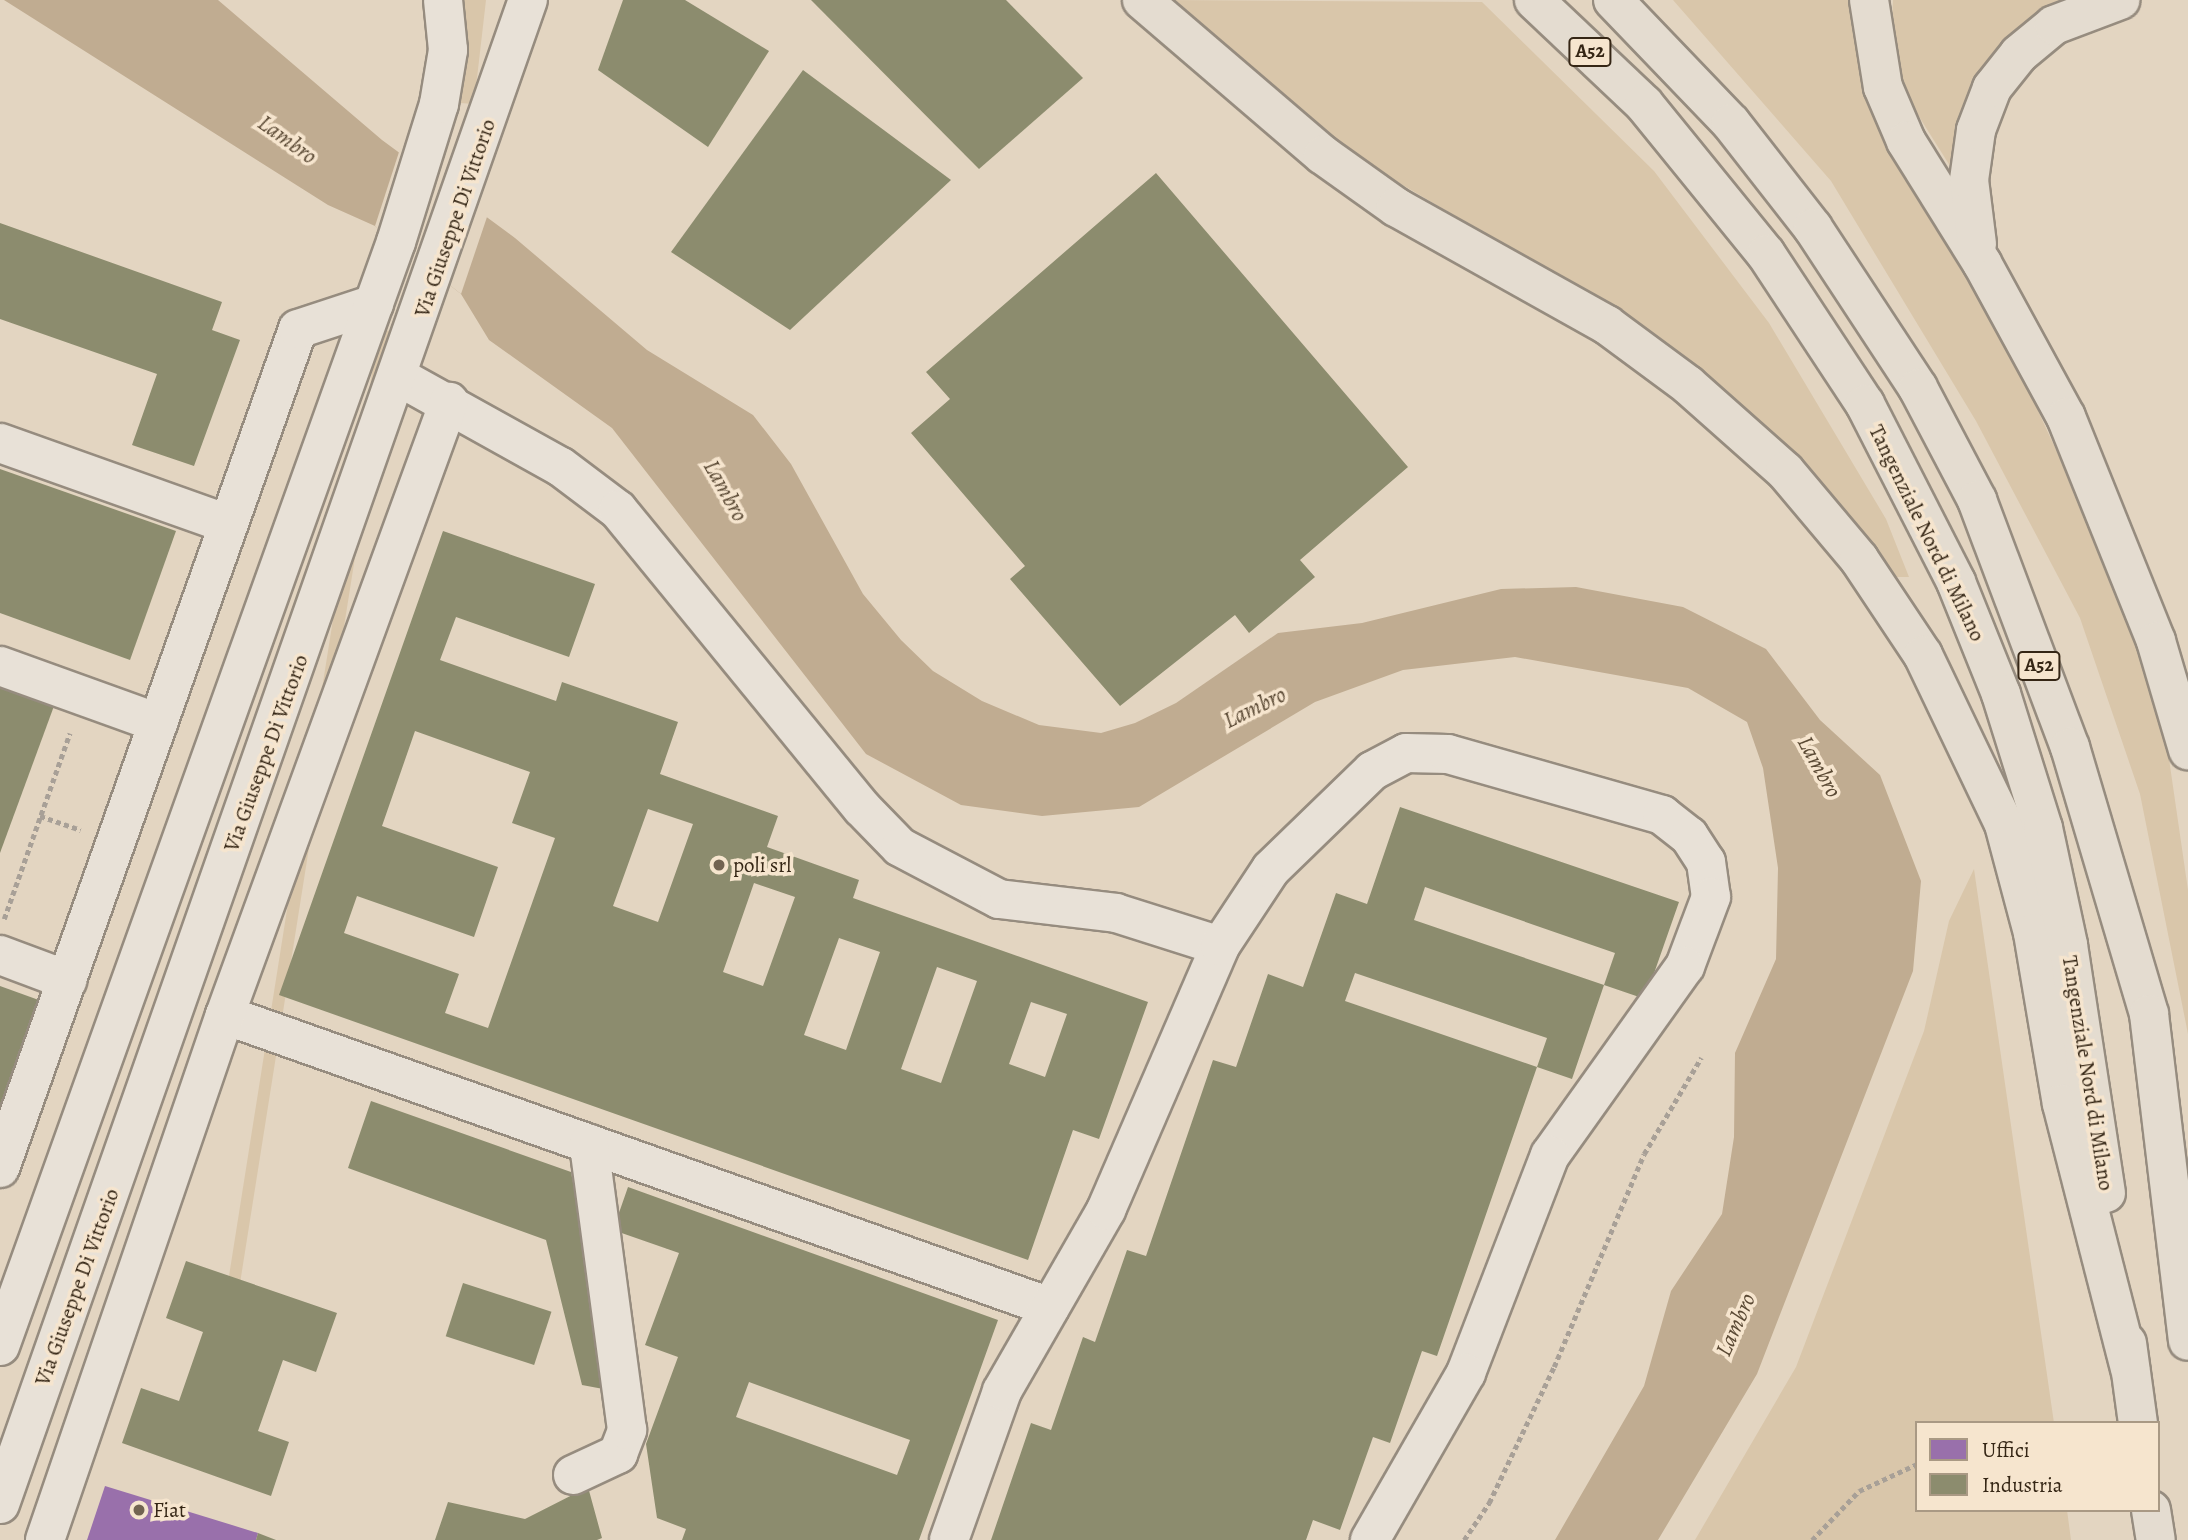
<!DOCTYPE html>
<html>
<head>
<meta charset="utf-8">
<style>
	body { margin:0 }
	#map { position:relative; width:2188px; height:1540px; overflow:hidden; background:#e3d5c1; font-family:Alegreya,serif }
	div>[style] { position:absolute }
	.green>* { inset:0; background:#d9c6aa; transform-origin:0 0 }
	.water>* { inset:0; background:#c0ac91 }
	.pier>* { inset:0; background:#e3d5c1 }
	.offices>* { inset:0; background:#9970ab }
	.industry>* { inset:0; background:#8c8c6e; transform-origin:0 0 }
	.path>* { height:4.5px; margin-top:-2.25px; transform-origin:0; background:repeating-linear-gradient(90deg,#a8a097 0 5px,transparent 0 8.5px) }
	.roads { filter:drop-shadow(2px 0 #968c7f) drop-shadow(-2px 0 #968c7f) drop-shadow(0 2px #968c7f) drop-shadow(0 -2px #968c7f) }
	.minor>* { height:38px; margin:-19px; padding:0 19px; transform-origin:19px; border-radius:19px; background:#e8e1d7 }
	.highway>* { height:38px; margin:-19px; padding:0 19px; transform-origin:19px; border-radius:19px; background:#e4dcd0 }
	.dots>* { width:19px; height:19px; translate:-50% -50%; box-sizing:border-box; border:4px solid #f6e5ce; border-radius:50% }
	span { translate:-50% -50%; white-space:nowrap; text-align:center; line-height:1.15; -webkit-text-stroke:7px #f6e5ce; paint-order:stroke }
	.shield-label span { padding:2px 5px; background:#f6e5ce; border:2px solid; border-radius:5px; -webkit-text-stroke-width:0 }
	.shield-label { font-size:19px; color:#352615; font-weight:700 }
	.street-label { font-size:21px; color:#352615 }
	.poi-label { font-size:21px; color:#352615 }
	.left { translate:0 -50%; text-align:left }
	.water-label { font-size:23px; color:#5a4934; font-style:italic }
	.legend { position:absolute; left:1915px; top:1421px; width:245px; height:91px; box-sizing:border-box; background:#f6e5ce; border:2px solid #a99984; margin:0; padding:9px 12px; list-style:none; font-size:21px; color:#352615 }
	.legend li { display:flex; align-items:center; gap:14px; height:35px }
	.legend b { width:35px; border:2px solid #a99984 }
</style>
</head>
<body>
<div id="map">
	<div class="green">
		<div style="clip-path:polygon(459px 0,486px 0,474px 104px,460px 103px)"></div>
		<div style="clip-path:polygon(1167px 0,1482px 2px,1654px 171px,1769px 323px,1886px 519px,1909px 577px,1896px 577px,1797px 454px,1607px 305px,1355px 157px)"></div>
		<div style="clip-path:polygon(1673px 0,1859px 0,1860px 55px,1874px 119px,2000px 328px,2119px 587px,2168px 752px,2188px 890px,2188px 1034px,2140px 794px,2080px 618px,1976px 421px,1831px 181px)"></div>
		<div style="clip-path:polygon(1893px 0,2083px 0,1950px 166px,1908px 99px,1891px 43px)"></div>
		<div style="left:379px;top:329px;width:12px;height:1140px;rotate:9deg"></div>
		<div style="clip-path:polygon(1974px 869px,2054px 1423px,1917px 1423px,1917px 1510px,2067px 1510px,2071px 1540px,1695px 1540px,1796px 1367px,1924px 1031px,1949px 921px)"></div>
	</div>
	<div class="water">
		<div style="clip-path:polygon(4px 0,218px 0,382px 140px,515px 238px,647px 350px,753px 415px,791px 464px,863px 594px,901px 640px,933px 671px,982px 701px,1039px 725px,1101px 733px,1135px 723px,1176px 703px,1278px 633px,1362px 623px,1501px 589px,1576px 587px,1683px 607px,1766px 649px,1820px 720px,1880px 775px,1921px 881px,1913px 971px,1757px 1374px,1658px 1540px,1555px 1540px,1644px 1386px,1671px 1291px,1722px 1214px,1734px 1137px,1735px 1053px,1776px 959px,1778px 868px,1763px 768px,1747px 722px,1688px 688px,1515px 657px,1403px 670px,1315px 702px,1139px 807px,1042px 816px,961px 805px,866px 754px,612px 428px,489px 340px,461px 294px,375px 226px,328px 205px)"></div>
	</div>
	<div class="pier">
		<div style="clip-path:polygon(400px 149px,488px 214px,461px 294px,375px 226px)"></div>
	</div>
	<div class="offices">
		<div style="clip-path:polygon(105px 1486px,258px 1533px,256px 1540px,87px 1540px)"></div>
	</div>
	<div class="industry">
		<div style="clip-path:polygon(623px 0,685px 0,769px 51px,708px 147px,598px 70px)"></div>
		<div style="clip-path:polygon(811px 0,1006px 0,1083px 78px,979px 169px)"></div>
		<div style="clip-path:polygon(803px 70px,951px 180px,790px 330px,671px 252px)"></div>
		<div style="clip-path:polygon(1156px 173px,1408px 467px,1300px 560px,1315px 577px,1249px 633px,1235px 615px,1120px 706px,1010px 579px,1025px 566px,911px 433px,950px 399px,926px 372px)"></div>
		<div style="clip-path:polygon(0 223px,222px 302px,212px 330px,240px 340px,194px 466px,132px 445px,157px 374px,0 319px)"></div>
		<div style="clip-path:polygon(0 469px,176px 531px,130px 660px,0 613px)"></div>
		<div style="clip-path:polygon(evenodd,443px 531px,595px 584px,569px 657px,456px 617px,440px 660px,556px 701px,562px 682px,678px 722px,660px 774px,778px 816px,767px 847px,859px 880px,853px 898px,1148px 1002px,1099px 1139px,1073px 1130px,1028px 1260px,279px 995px,443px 531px,415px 731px,530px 772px,512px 823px,555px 838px,488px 1028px,445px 1013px,459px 974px,344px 933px,357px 896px,474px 937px,498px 867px,382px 826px,415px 731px,443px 531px,648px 809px,693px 824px,658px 922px,613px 906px,648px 809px,443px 531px,754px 883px,795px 897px,763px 986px,723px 972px,754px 883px,443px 531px,839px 938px,880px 952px,846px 1050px,804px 1035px,839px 938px,443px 531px,937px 967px,977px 981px,941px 1083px,901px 1069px,937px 967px,443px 531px,1031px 1002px,1067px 1014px,1045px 1077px,1009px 1064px,1031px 1002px)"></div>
		<div style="clip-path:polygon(0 687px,54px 706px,0 853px)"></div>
		<div style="clip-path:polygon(1400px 807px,1679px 902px,1645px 999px,1604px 985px,1615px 953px,1425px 887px,1414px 920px,1604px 985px,1572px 1079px,1537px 1067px,1547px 1038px,1355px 973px,1345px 1001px,1537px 1067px,1437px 1356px,1422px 1351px,1390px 1443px,1373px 1437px,1340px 1530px,1313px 1520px,1306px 1540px,991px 1540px,1031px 1423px,1051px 1430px,1083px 1337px,1095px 1342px,1127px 1250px,1146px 1256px,1213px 1060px,1236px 1067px,1268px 974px,1303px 987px,1336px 893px,1367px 904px)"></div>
		<div style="clip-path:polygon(0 986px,47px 1003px,0 1134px)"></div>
		<div style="clip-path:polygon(371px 1101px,571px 1172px,614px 1391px,582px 1385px,546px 1240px,348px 1168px)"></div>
		<div style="clip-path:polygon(evenodd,628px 1187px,998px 1320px,919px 1540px,682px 1540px,686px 1529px,657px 1518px,646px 1444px,678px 1357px,645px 1345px,679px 1253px,613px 1230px,628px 1187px,749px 1382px,910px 1440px,897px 1475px,736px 1417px,749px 1382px)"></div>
		<div style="clip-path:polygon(186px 1261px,337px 1313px,316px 1372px,283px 1360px,258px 1431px,289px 1442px,271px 1496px,122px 1443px,141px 1388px,179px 1401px,203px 1332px,166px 1318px)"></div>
		<div style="left:463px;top:1283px;width:93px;height:56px;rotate:18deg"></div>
		<div style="clip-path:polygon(588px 1487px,602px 1538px,597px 1540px,435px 1540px,448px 1502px,525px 1519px)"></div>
		<div style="clip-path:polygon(258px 1533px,276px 1540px,256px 1540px)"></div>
	</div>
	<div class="path">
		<div style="left:40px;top:816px;width:43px;rotate:18.9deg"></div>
		<div style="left:4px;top:919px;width:197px;rotate:-70.5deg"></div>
		<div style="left:1464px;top:1540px;width:45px;rotate:-56deg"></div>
		<div style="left:1489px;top:1503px;width:151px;rotate:-64.5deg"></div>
		<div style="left:1554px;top:1367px;width:231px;rotate:-67.1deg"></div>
		<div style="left:1644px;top:1154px;width:112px;rotate:-59.3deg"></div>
		<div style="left:1812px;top:1540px;width:68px;rotate:-46.2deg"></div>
		<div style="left:1859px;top:1491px;width:64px;rotate:-25deg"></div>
	</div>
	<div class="roads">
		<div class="minor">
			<div style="left:399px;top:377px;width:185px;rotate:29.1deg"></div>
			<div style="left:561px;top:467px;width:71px;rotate:37deg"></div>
			<div style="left:618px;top:510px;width:385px;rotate:50.7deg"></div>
			<div style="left:862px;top:808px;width:54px;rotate:45.7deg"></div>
			<div style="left:900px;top:847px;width:112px;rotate:27.7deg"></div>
			<div style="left:999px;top:899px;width:118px;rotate:6.8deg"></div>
			<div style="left:1116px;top:913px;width:109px;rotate:17.6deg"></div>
			<div style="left:0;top:443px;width:241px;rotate:19.6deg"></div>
			<div style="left:0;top:666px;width:168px;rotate:19.8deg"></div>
			<div style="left:0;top:955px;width:72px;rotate:20.5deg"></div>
			<div style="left:225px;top:1015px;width:875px;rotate:19.49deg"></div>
			<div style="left:0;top:1168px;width:890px;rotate:-70.45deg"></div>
			<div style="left:298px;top:329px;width:80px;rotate:-18.2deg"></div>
			<div style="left:0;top:1346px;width:1173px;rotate:-70.27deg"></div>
			<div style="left:396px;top:242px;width:145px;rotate:-72.7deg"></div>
			<div style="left:439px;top:104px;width:55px;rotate:-80.5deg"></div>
			<div style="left:448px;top:50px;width:50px;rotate:-95.7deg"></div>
			<div style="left:573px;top:1475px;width:50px;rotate:-25deg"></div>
			<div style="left:618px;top:1454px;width:26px;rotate:-69deg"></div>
			<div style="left:627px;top:1430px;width:289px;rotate:-97.6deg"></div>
			<div style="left:0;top:1504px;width:1594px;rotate:-70.66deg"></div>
			<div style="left:45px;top:1540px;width:555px;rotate:-71.08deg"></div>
			<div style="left:225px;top:1015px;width:653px;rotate:-69.93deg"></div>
			<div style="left:949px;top:1540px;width:158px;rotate:-70.4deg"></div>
			<div style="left:1002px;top:1391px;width:209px;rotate:-60.1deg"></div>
			<div style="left:1106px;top:1210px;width:288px;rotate:-66.6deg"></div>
			<div style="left:1220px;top:946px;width:92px;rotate:-56.5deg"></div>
			<div style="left:1271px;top:869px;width:141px;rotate:-44.1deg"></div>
			<div style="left:1372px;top:771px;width:38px;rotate:-28deg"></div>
			<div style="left:1406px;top:753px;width:42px;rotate:1.4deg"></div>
			<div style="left:1448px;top:754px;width:223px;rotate:15.9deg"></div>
			<div style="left:1662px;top:815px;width:34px;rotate:38deg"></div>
			<div style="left:1689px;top:836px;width:31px;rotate:57deg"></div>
			<div style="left:1706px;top:862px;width:35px;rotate:82deg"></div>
			<div style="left:1711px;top:897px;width:74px;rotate:110.6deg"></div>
			<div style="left:1685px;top:966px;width:232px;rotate:125.5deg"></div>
			<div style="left:1550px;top:1155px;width:234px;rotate:111.1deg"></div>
			<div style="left:1466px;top:1373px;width:193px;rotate:119.9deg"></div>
		</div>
		<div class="highway">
			<div style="left:1142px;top:0;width:238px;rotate:40.6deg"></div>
			<div style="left:1323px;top:155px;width:90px;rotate:35.5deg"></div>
			<div style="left:1396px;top:207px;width:242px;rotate:29.2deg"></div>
			<div style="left:1607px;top:325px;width:101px;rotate:36.5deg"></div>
			<div style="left:1688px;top:385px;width:130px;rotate:41.6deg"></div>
			<div style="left:1785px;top:471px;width:115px;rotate:49.9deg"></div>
			<div style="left:1859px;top:559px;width:115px;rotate:56.3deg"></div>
			<div style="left:1923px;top:655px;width:187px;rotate:64.4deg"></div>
			<div style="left:2004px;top:824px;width:113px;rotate:75.1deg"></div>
			<div style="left:2033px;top:933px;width:173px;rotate:80.4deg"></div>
			<div style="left:2062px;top:1104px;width:273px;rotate:75.6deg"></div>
			<div style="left:1534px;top:0;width:151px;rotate:43.4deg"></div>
			<div style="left:1644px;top:104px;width:193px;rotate:50.9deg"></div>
			<div style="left:1766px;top:254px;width:180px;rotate:56.6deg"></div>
			<div style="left:1865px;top:404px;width:200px;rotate:62.9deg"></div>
			<div style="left:1956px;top:582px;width:121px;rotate:68.1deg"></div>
			<div style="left:2001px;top:694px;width:140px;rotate:72.6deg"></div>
			<div style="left:2043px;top:828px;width:120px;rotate:77.9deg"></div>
			<div style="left:2068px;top:945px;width:251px;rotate:81.3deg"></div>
			<div style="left:1613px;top:0;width:170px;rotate:46.2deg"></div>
			<div style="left:1731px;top:123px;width:133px;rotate:52deg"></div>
			<div style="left:1813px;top:228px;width:191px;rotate:56.7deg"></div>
			<div style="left:1918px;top:388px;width:127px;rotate:62.2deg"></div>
			<div style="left:1977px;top:500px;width:264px;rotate:69.4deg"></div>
			<div style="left:2070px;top:747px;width:278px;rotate:73.5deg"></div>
			<div style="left:2149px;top:1014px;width:329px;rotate:83.2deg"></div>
			<div style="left:1869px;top:0;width:88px;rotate:80.9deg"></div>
			<div style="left:1883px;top:87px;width:59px;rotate:66.9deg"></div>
			<div style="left:1906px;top:141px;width:144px;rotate:58.1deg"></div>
			<div style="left:1982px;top:263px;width:175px;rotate:61.4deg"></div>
			<div style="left:2066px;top:417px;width:241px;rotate:68.1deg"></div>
			<div style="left:2156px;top:641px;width:114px;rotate:73.6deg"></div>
			<div style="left:1977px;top:244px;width:64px;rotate:-97.1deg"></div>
			<div style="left:1969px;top:180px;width:50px;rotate:-82deg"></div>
			<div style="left:1976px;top:130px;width:45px;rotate:-69.1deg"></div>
			<div style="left:1992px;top:88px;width:43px;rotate:-51.5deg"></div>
			<div style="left:2019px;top:54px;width:45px;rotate:-39.6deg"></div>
			<div style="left:2054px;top:25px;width:71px;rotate:-20.7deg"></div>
			<div style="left:2127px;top:1343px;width:81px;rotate:82.2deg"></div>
			<div style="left:2151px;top:1510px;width:30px;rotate:81deg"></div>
		</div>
	</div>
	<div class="dots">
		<div style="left:719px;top:865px;background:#726351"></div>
		<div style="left:139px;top:1510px;background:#726351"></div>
	</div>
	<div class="shield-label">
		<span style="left:1590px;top:52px">A52</span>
		<span style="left:2039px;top:666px">A52</span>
	</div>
	<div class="street-label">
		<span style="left:455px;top:218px;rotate:-71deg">Via Giuseppe Di Vittorio</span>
		<span style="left:1927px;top:533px;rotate:64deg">Tangenziale Nord di Milano</span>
		<span style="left:266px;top:753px;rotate:-70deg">Via Giuseppe Di Vittorio</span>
		<span style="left:2088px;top:1073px;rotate:81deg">Tangenziale Nord di Milano</span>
		<span style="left:77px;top:1287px;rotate:-70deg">Via Giuseppe Di Vittorio</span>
	</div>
	<div class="poi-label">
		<span class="left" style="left:733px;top:865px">poli srl</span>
		<span class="left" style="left:153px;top:1510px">Fiat</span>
	</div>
	<div class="water-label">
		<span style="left:287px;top:140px;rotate:36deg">Lambro</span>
		<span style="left:725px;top:491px;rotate:61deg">Lambro</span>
		<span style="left:1255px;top:708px;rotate:-26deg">Lambro</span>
		<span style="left:1819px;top:767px;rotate:61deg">Lambro</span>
		<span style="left:1736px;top:1325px;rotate:-66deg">Lambro</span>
	</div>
	<ul class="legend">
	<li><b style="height:19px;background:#9970ab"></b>Uffici</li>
	<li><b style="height:19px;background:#8c8c6e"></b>Industria</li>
	</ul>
</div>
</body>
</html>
